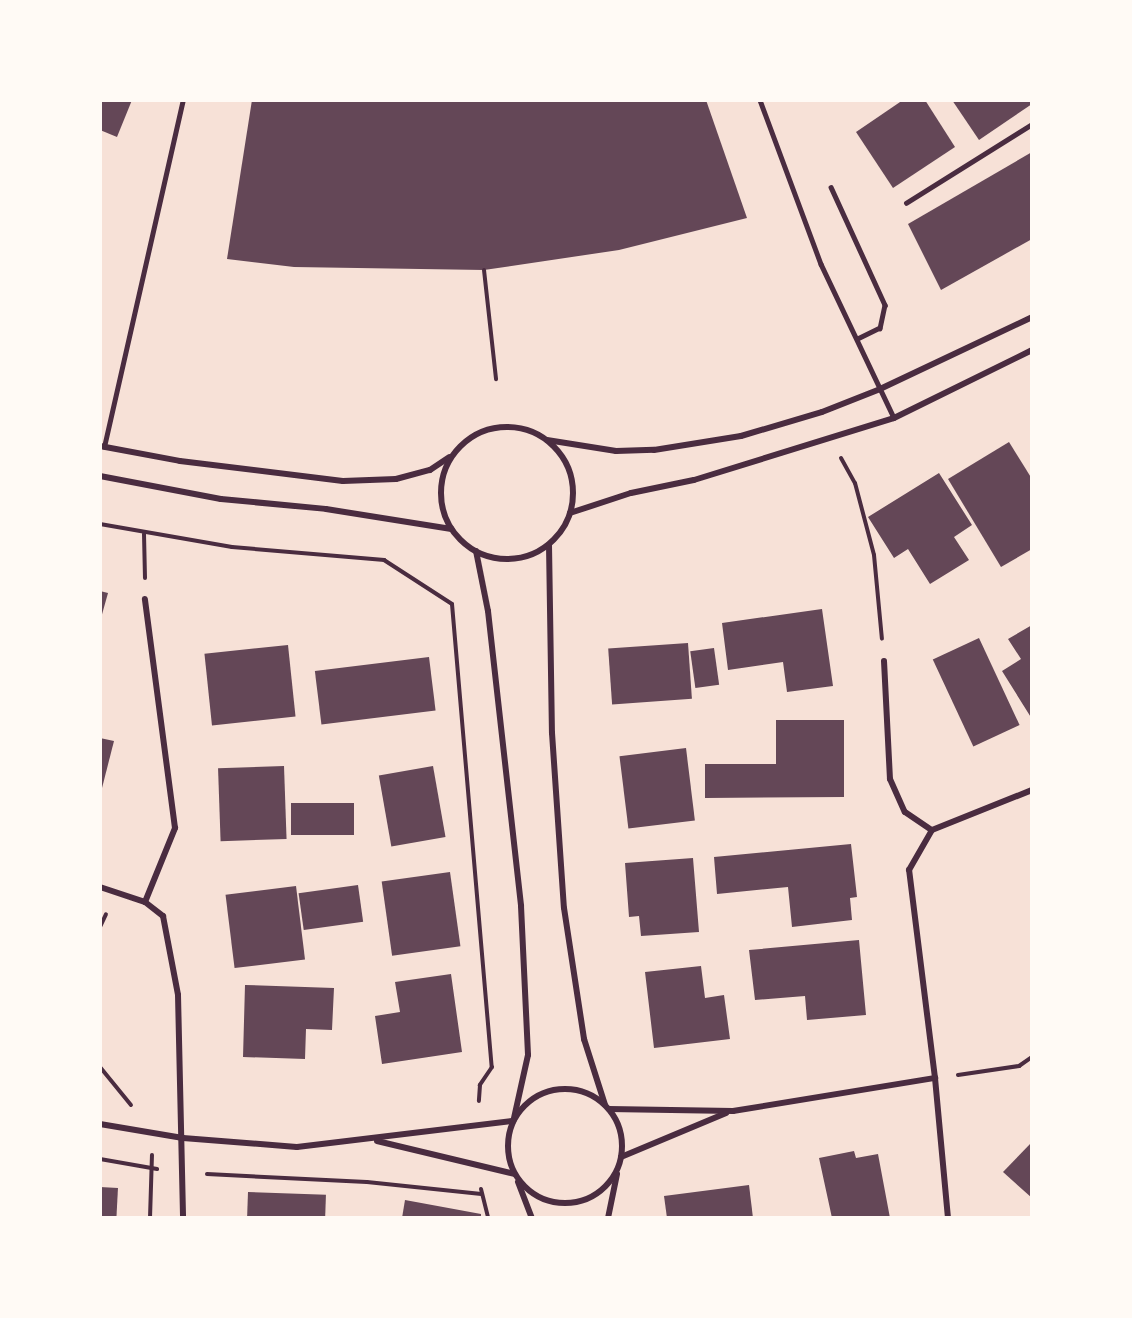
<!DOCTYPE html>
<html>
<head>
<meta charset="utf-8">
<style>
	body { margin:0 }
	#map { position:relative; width:1132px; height:1318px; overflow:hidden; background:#f7e1d7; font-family:"Open Sans",sans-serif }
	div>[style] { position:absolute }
	.building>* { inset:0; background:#644757; transform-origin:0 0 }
	.path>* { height:4px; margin:-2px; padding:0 2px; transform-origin:2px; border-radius:2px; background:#4a2c40 }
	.service>* { height:4.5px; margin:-2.25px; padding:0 2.25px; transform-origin:2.25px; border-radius:2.25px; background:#4a2c40 }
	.minor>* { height:6px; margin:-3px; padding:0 3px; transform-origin:3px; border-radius:3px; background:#4a2c40 }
	.minor>.ring { margin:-3px; padding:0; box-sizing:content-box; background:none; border:6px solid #4a2c40; border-radius:50% }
	span { translate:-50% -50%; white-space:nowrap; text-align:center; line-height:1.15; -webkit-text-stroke:4.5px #fffaf5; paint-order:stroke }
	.frame { position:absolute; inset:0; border:102px solid #fffaf5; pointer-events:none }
</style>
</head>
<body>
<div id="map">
	<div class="building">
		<div style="clip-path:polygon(100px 100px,132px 100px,117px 137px,100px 130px)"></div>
		<div style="clip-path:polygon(252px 100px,706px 100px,747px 218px,619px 250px,484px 270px,294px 267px,227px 259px)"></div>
		<div style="clip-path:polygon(903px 100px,925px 100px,955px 147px,893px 188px,856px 132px)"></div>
		<div style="clip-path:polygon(952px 100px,1032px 100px,1032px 104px,979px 140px)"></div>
		<div style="clip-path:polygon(1032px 152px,1032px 239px,941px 290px,908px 224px)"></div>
		<div style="clip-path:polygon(1009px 442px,1032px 479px,1032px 549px,1001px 567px,948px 479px)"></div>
		<div style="clip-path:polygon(939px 473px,972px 525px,954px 537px,969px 560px,930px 584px,908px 549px,894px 558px,868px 517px)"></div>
		<div style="clip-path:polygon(100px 591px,108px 593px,101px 618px,100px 618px)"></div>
		<div style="clip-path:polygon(822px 609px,833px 686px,787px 692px,783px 662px,728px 670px,722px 623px)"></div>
		<div style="clip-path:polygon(1032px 625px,1032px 719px,1002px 671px,1021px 659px,1008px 639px)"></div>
		<div style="left:979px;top:638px;width:96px;height:51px;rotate:65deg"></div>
		<div style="left:688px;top:643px;width:56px;height:80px;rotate:86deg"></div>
		<div style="left:288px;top:645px;width:72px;height:84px;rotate:84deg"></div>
		<div style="left:714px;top:648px;width:37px;height:24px;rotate:82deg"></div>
		<div style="left:429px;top:657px;width:54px;height:115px;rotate:83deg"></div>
		<div style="clip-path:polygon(776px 720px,844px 720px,844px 797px,705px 798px,705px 764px,776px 764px)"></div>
		<div style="clip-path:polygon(100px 738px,114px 741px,101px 792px,100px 792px)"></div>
		<div style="left:686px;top:748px;width:73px;height:67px;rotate:83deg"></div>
		<div style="left:284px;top:766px;width:73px;height:66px;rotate:88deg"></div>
		<div style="left:433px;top:766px;width:72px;height:55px;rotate:80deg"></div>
		<div style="left:291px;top:803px;width:63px;height:32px"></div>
		<div style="clip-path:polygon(851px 844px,857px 897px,850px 898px,852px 920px,792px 927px,788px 887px,717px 894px,714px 857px)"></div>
		<div style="clip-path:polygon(693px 858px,699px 932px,641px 936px,639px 916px,629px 917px,625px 863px)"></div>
		<div style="left:450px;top:872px;width:75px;height:69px;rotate:82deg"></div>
		<div style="left:358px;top:885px;width:37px;height:60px;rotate:82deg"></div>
		<div style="left:296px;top:886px;width:74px;height:71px;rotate:83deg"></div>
		<div style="clip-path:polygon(859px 940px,866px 1015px,807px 1020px,805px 996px,755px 1000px,749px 950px)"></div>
		<div style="clip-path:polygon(701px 966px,705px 998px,724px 995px,730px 1039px,654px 1048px,645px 972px)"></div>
		<div style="clip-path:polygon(451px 974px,462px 1052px,382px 1064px,375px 1016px,400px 1012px,395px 982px)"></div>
		<div style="clip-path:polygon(245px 985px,334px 988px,332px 1030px,306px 1029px,305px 1059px,243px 1057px)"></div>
		<div style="clip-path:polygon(1032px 1142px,1032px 1198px,1003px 1172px)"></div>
		<div style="clip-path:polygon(854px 1151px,856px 1158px,878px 1154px,890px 1218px,832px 1218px,819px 1158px)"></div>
		<div style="clip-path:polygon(749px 1185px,753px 1218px,667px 1218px,664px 1196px)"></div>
		<div style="left:100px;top:1187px;width:18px;height:31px;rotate:3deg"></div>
		<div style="left:248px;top:1192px;width:78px;height:26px;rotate:2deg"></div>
		<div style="clip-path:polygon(405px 1200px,481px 1214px,481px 1218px,402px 1218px)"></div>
	</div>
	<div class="path">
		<div style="left:484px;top:270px;width:110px;rotate:83.7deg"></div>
		<div style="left:841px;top:458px;width:29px;rotate:61deg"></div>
		<div style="left:855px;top:483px;width:74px;rotate:75.2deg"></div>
		<div style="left:874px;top:555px;width:84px;rotate:84.6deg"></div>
		<div style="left:100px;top:524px;width:134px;rotate:9.9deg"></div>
		<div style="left:232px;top:547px;width:153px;rotate:4.9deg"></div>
		<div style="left:384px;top:560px;width:81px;rotate:32.9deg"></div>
		<div style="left:452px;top:604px;width:465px;rotate:85.1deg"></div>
		<div style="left:492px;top:1067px;width:22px;rotate:124deg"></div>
		<div style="left:480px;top:1085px;width:16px;rotate:94deg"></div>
		<div style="left:144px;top:534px;width:44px;rotate:88.7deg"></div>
		<div style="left:100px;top:927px;width:14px;rotate:-65deg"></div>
		<div style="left:100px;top:1067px;width:49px;rotate:50.8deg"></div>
		<div style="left:958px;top:1075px;width:62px;rotate:-8.4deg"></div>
		<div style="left:1019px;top:1066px;width:16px;rotate:-35deg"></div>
		<div style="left:100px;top:1159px;width:58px;rotate:10deg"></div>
		<div style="left:207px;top:1174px;width:160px;rotate:2.9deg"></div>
		<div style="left:367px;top:1182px;width:115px;rotate:6deg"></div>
		<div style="left:481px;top:1189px;width:30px;rotate:76deg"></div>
		<div style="left:150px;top:1218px;width:63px;rotate:-88.2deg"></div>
	</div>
	<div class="service">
		<div style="left:760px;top:100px;width:175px;rotate:69.6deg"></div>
		<div style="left:821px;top:264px;width:170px;rotate:64.6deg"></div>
		<div style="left:831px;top:187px;width:130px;rotate:65.4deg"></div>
		<div style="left:885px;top:305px;width:24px;rotate:102deg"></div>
		<div style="left:880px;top:328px;width:25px;rotate:154deg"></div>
		<div style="left:906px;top:203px;width:149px;rotate:-32.1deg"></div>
		<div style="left:104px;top:447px;width:356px;rotate:-77.2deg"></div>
	</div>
	<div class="minor">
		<div class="ring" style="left:441px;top:427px;width:126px;height:126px"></div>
		<div style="left:547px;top:440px;width:70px;rotate:9.1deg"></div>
		<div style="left:616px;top:451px;width:38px;rotate:-2deg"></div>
		<div style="left:654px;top:450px;width:88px;rotate:-9.1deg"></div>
		<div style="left:741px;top:436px;width:84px;rotate:-16.5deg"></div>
		<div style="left:822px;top:412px;width:62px;rotate:-21.6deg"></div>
		<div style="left:880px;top:389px;width:168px;rotate:-25.3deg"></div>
		<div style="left:100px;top:446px;width:81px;rotate:10.6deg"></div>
		<div style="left:180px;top:461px;width:164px;rotate:7deg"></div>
		<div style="left:343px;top:481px;width:53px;rotate:-2.2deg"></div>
		<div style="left:396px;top:479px;width:35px;rotate:-15deg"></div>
		<div style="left:430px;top:470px;width:23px;rotate:-34deg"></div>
		<div style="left:100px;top:476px;width:123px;rotate:10.8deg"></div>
		<div style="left:221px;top:499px;width:105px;rotate:5.4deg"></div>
		<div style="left:326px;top:509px;width:127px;rotate:9.1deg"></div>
		<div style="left:570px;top:513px;width:64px;rotate:-18.2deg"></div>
		<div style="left:631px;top:493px;width:64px;rotate:-11.7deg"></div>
		<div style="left:694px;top:480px;width:209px;rotate:-17.2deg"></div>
		<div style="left:894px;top:418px;width:154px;rotate:-26.2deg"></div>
		<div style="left:549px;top:545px;width:188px;rotate:89.1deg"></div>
		<div style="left:552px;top:733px;width:175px;rotate:86.1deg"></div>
		<div style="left:564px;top:908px;width:133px;rotate:81.3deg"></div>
		<div style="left:584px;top:1039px;width:69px;rotate:72.3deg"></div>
		<div style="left:476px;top:551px;width:61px;rotate:78.7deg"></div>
		<div style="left:488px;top:611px;width:297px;rotate:83.6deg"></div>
		<div style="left:521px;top:906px;width:149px;rotate:87.3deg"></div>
		<div style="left:528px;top:1055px;width:65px;rotate:102.5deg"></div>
		<div style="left:884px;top:661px;width:118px;rotate:87.1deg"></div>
		<div style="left:890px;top:779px;width:36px;rotate:66deg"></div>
		<div style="left:905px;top:812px;width:32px;rotate:34deg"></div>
		<div style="left:100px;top:887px;width:47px;rotate:18.4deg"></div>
		<div style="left:145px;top:902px;width:23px;rotate:38deg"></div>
		<div style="left:163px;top:916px;width:80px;rotate:79.2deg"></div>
		<div style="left:178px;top:995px;width:223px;rotate:88.7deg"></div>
		<div style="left:145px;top:902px;width:80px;rotate:-67.9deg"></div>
		<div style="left:175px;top:828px;width:231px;rotate:-97.5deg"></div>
		<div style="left:935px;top:1078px;width:141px;rotate:84.7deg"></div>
		<div class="ring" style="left:508px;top:1089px;width:108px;height:108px"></div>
		<div style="left:609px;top:1109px;width:124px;rotate:0.9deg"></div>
		<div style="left:733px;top:1111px;width:205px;rotate:-9.3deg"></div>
		<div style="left:935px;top:1078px;width:210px;rotate:-97.1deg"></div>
		<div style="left:909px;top:870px;width:46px;rotate:-60.1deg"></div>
		<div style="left:932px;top:830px;width:108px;rotate:-21.8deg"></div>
		<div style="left:100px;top:1124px;width:84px;rotate:9.6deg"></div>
		<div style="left:183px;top:1138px;width:114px;rotate:4.5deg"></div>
		<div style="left:297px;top:1147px;width:218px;rotate:-6.9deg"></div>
		<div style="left:377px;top:1141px;width:141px;rotate:13.5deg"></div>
		<div style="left:621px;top:1157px;width:114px;rotate:-22.7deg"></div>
		<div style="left:518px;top:1182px;width:39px;rotate:69deg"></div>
		<div style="left:608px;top:1218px;width:45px;rotate:-78.4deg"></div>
	</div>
	<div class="frame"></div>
</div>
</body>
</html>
